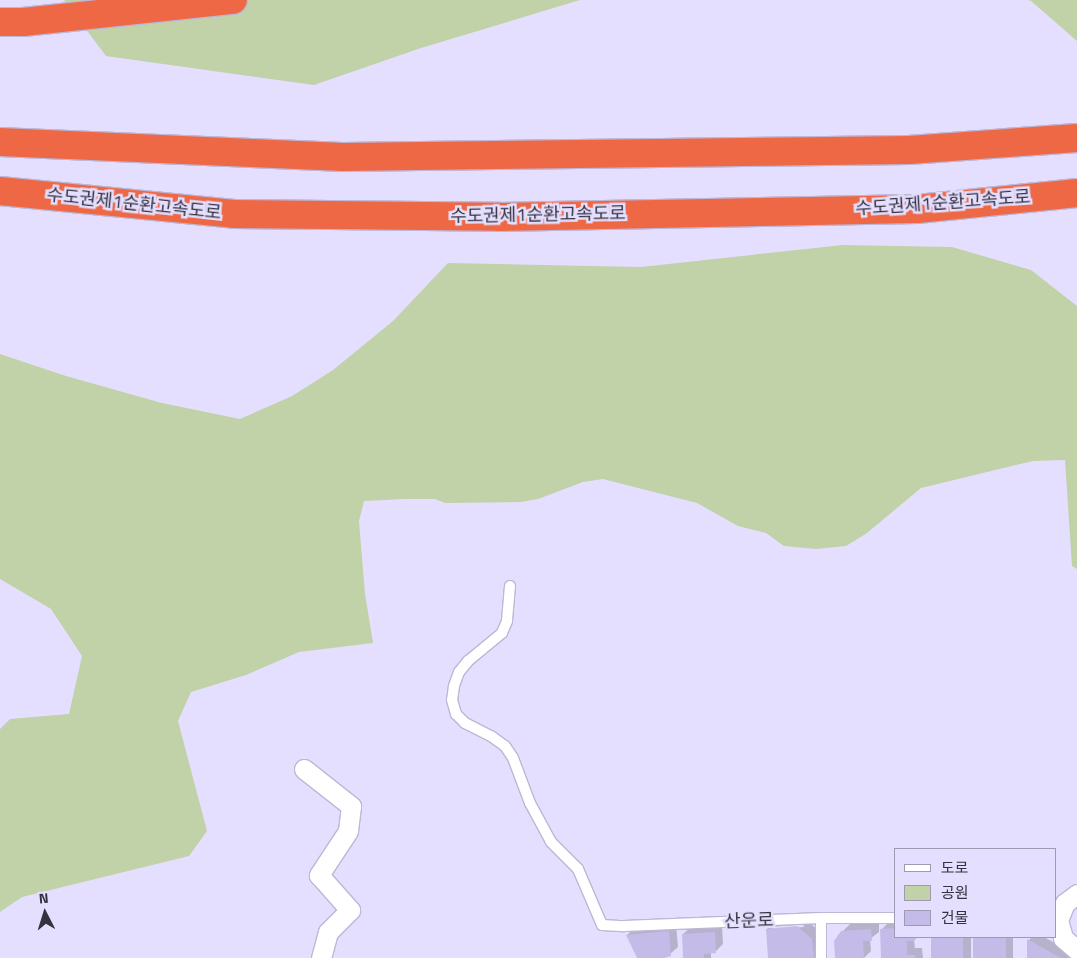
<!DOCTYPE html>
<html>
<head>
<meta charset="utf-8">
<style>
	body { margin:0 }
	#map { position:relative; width:1077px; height:958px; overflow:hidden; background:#e5dfff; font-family:"Titillium Web","Noto Sans KR",sans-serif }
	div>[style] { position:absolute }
	.green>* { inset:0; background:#c1d1a8 }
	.shadow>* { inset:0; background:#0003; transform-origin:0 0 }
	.building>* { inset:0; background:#c4bbe8; transform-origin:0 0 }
	.roads { filter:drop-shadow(1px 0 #bdb6d5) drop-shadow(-1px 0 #bdb6d5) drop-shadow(0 1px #bdb6d5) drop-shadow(0 -1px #bdb6d5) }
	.service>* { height:10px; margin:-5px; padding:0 5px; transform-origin:5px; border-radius:5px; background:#fff }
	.minor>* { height:19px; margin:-9.5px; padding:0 9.5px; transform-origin:9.5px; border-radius:9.5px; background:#fff }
	.motorway>* { height:28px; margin:-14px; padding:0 14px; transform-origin:14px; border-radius:14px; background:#ee6845 }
	span { translate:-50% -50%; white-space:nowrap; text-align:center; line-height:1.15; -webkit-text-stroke:5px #e5dfff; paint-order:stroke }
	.street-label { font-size:18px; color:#35323f }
	.legend { position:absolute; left:894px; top:848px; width:162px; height:90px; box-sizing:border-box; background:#e5dfff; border:1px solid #9f9ab2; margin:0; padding:6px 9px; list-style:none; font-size:15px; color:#35323f }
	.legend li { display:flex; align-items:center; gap:10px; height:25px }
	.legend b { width:25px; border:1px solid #9f9ab2 }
	.north { position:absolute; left:20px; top:888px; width:50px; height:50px; -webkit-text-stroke:4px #e5dfff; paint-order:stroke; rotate:355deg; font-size:14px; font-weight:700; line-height:20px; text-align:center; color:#35323f }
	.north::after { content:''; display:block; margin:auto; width:18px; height:22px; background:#35323f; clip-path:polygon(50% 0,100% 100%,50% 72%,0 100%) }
</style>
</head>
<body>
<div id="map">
	<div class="green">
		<div style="clip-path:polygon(64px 0,580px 0,421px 48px,314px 85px,106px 56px)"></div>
		<div style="clip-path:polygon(1028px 0,1077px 0,1077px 41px,1031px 1px)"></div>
		<div style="clip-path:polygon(843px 245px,952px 247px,1031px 270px,1077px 306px,1077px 569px,1072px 566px,1065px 460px,1033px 461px,921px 488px,867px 533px,846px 546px,816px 549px,784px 546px,766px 533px,738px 526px,697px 503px,603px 479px,583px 482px,538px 499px,521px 502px,445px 503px,435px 499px,405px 499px,364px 501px,359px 521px,365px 594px,373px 643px,299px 652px,246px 675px,191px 692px,178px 721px,207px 831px,189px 856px,22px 897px,0 912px,0 729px,10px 719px,69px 714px,82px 656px,51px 609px,0 579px,0 354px,66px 376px,162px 403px,240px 419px,292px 396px,333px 370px,393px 321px,448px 263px,641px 267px)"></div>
	</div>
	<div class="shadow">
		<div style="clip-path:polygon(evenodd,805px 919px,819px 931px,818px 958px,770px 958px,767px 929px,775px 922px,805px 919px,803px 924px,804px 927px,773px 929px,773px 927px,803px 924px)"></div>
		<div style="clip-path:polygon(896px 921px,896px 937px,918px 937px,914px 940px,915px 948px,922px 948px,923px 958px,883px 958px,882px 929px,889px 922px)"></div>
		<div style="clip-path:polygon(879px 922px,879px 932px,870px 939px,871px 951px,864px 958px,836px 958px,842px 932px,850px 924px)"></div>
		<div style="clip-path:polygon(676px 924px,678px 947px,670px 954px,660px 958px,638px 958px,627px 935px,634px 928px)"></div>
		<div style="clip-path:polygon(722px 925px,723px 944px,715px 952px,711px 952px,711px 958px,684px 958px,683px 934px,691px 927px)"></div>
		<div style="left:932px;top:937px;width:39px;height:21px"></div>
		<div style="left:975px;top:937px;width:38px;height:21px"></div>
		<div style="clip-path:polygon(1032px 937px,1044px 937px,1069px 951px,1070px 958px,1029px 958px,1029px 940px)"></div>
	</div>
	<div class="building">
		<div style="clip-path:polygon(797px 926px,812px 939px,814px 958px,768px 958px,766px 929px)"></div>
		<div style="clip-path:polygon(896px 928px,896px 937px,915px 937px,915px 941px,907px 941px,907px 955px,915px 955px,915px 958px,881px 958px,880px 929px)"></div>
		<div style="clip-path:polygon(871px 929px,872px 941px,863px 941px,864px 958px,835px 958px,834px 941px,841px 931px)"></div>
		<div style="clip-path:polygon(669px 931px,671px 956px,664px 958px,637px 958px,626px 935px)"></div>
		<div style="clip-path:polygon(715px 932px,716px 953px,704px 954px,704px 958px,683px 958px,682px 934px)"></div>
		<div style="left:931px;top:937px;width:32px;height:21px"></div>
		<div style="left:973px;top:937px;width:33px;height:21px"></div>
		<div style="clip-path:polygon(1027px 939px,1061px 958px,1027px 958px)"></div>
	</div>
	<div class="roads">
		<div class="service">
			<div style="left:510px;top:586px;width:35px;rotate:95deg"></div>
			<div style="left:507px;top:621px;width:13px;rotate:113deg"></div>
			<div style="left:502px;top:633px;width:44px;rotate:140.5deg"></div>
			<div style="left:468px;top:661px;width:14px;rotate:129deg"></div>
			<div style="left:459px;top:672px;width:15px;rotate:110deg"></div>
			<div style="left:454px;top:686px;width:14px;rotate:98deg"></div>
			<div style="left:452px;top:700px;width:15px;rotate:74deg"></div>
			<div style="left:456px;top:714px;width:13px;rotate:45deg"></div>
			<div style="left:465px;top:723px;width:29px;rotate:27deg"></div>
			<div style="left:491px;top:736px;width:17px;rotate:36deg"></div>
			<div style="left:505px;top:746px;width:14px;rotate:56deg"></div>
			<div style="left:513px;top:758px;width:48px;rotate:69.3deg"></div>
			<div style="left:530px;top:803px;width:44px;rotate:61.7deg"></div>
			<div style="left:551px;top:842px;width:38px;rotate:45deg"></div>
			<div style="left:578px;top:869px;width:61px;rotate:66.8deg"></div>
			<div style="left:602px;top:925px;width:22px;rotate:3deg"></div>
			<div style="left:624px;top:926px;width:197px;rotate:-2.3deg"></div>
			<div style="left:821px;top:918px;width:75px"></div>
			<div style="left:821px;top:958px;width:40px;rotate:-90deg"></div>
		</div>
		<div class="minor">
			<div style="left:304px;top:769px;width:60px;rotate:38.2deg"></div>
			<div style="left:351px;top:806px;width:25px;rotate:97deg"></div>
			<div style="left:348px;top:831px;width:53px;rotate:123.4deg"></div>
			<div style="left:319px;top:875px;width:47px;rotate:48.5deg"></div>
			<div style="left:350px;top:910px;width:31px;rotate:135deg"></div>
			<div style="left:328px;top:932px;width:27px;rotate:105deg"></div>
			<div style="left:1077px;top:894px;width:15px;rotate:143deg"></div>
			<div style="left:1065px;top:903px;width:18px;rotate:112deg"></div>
			<div style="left:1058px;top:920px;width:19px;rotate:74deg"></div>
			<div style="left:1063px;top:938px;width:18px;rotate:41deg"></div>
		</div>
		<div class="motorway">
			<div style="left:0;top:22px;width:23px"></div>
			<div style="left:23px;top:22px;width:211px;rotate:-6deg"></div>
			<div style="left:0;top:142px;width:343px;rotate:2.5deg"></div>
			<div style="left:343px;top:157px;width:566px;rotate:-0.71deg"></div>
			<div style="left:909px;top:150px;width:168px;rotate:-4.1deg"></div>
			<div style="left:0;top:191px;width:235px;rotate:5.6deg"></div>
			<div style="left:234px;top:214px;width:265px;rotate:0.6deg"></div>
			<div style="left:499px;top:217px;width:418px;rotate:-1.1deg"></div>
			<div style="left:917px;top:209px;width:161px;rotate:-5.7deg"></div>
		</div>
	</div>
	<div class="street-label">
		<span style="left:943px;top:203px;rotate:-4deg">수도권제1순환고속도로</span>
		<span style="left:134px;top:204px;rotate:6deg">수도권제1순환고속도로</span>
		<span style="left:538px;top:215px;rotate:-1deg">수도권제1순환고속도로</span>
		<span style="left:749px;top:921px;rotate:-2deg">산운로</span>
	</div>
	<ul class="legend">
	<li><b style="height:6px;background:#fff"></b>도로</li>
	<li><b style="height:14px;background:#c1d1a8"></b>공원</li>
	<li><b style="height:14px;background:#c4bbe8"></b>건물</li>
	</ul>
	<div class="north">N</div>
</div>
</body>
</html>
